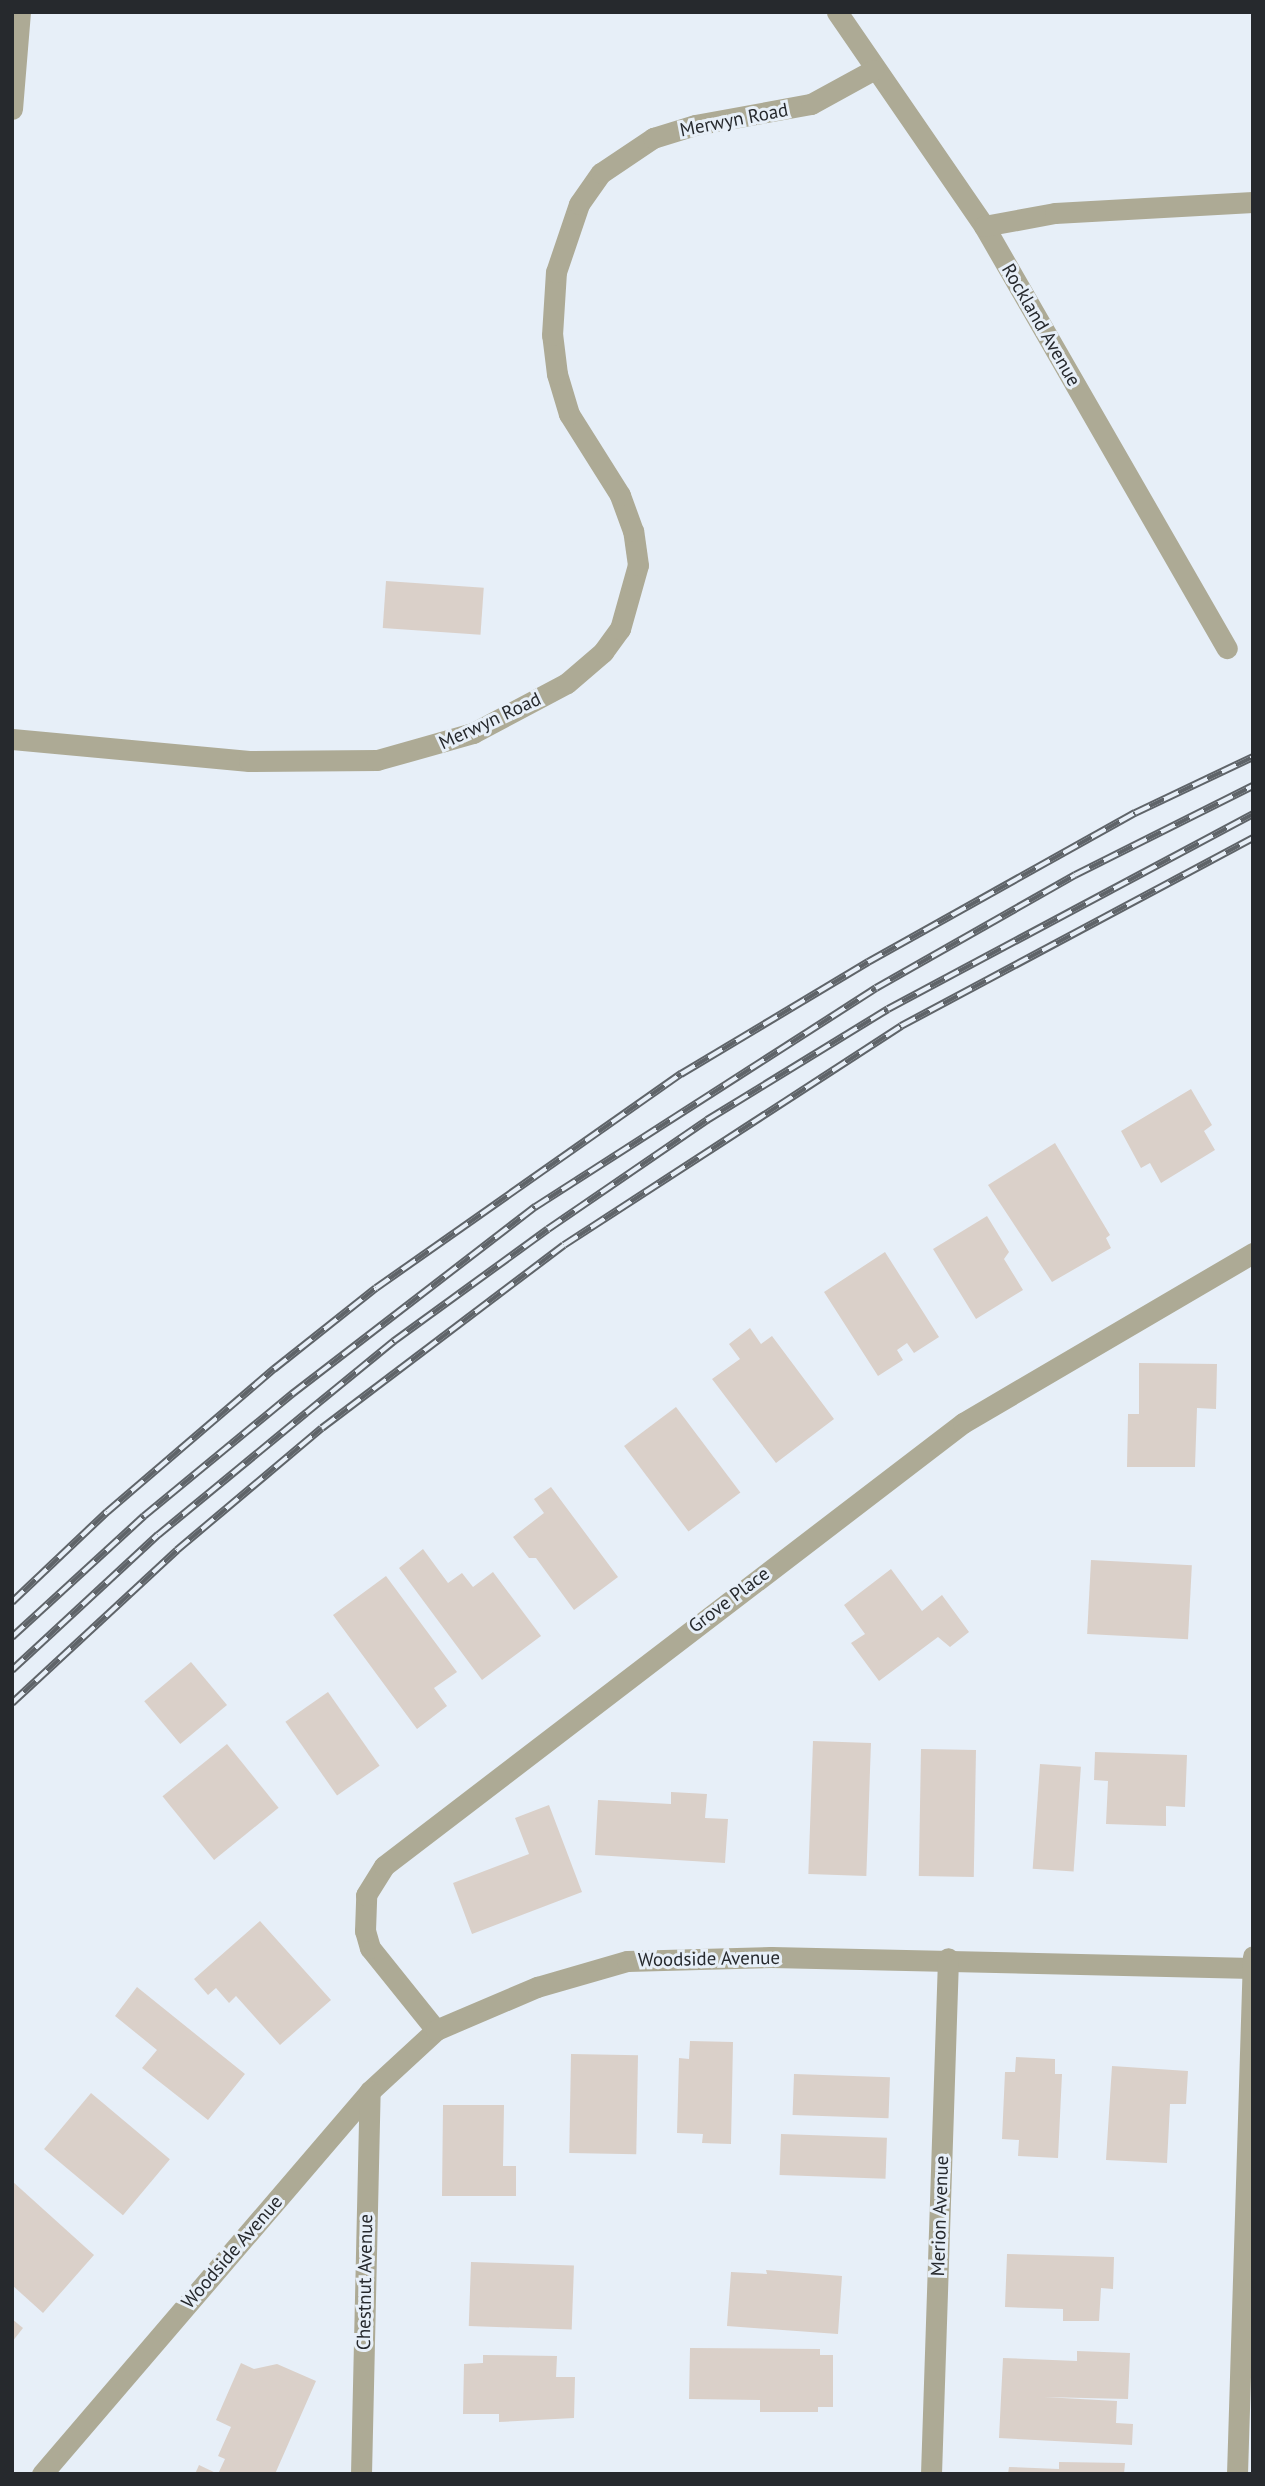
<!DOCTYPE html>
<html>
<head>
<meta charset="utf-8">
<style>
	body { margin:0 }
	#map { position:relative; width:1265px; height:2486px; overflow:hidden; background:#e7eff8; font-family:"PT Sans",sans-serif }
	div>[style] { position:absolute }
	.building>* { inset:0; background:#dad0c9; transform-origin:0 0 }
	.street>* { height:21px; margin:-10.5px; padding:0 10.5px; transform-origin:10.5px; border-radius:10.5px; background:#adaa95 }
	.rail>* { height:8px; margin-top:-4px; transform-origin:0; background:repeating-linear-gradient(90deg,#e7eff8 0 16px,#5f6469 0 32px); box-sizing:border-box; border-block:2px solid #5f6469 }
	span { translate:-50% -50%; white-space:nowrap; text-align:center; line-height:1.15; -webkit-text-stroke:6px #e7eff8; paint-order:stroke }
	.street-label { font-size:19px; color:#26292d }
	.frame { position:absolute; inset:0; border:14px solid #26292d; pointer-events:none }
</style>
</head>
<body>
<div id="map">
	<div class="building">
		<div style="left:386px;top:581px;width:98px;height:47px;rotate:4deg"></div>
		<div style="clip-path:polygon(1191px 1089px,1212px 1125px,1204px 1131px,1215px 1150px,1161px 1183px,1150px 1163px,1141px 1168px,1121px 1131px)"></div>
		<div style="clip-path:polygon(1055px 1143px,1110px 1235px,1106px 1238px,1111px 1248px,1052px 1282px,988px 1185px)"></div>
		<div style="clip-path:polygon(987px 1216px,1009px 1252px,1004px 1259px,1023px 1290px,976px 1319px,933px 1249px)"></div>
		<div style="clip-path:polygon(885px 1252px,939px 1337px,914px 1353px,907px 1343px,897px 1350px,903px 1360px,878px 1376px,824px 1292px)"></div>
		<div style="clip-path:polygon(750px 1328px,761px 1344px,772px 1336px,834px 1419px,776px 1463px,712px 1379px,740px 1359px,729px 1344px)"></div>
		<div style="clip-path:polygon(1139px 1363px,1217px 1364px,1216px 1409px,1197px 1408px,1195px 1467px,1127px 1467px,1128px 1414px,1139px 1414px)"></div>
		<div style="left:676px;top:1407px;width:107px;height:65px;rotate:53deg"></div>
		<div style="clip-path:polygon(551px 1487px,618px 1577px,574px 1610px,536px 1558px,529px 1558px,513px 1537px,544px 1513px,534px 1499px)"></div>
		<div style="clip-path:polygon(423px 1549px,448px 1583px,462px 1573px,473px 1587px,493px 1572px,541px 1636px,482px 1680px,399px 1568px)"></div>
		<div style="left:1091px;top:1560px;width:101px;height:74px;rotate:3deg"></div>
		<div style="clip-path:polygon(891px 1569px,922px 1611px,942px 1595px,969px 1632px,950px 1647px,938px 1637px,879px 1681px,851px 1643px,865px 1634px,844px 1605px)"></div>
		<div style="clip-path:polygon(386px 1576px,457px 1672px,434px 1688px,447px 1706px,417px 1729px,333px 1615px)"></div>
		<div style="left:191px;top:1662px;width:56px;height:61px;rotate:50deg"></div>
		<div style="left:328px;top:1692px;width:90px;height:52px;rotate:55deg"></div>
		<div style="left:813px;top:1741px;width:58px;height:133px;rotate:2deg"></div>
		<div style="left:227px;top:1744px;width:82px;height:83px;rotate:51deg"></div>
		<div style="left:921px;top:1749px;width:55px;height:127px;rotate:1deg"></div>
		<div style="clip-path:polygon(1095px 1752px,1187px 1755px,1185px 1807px,1166px 1806px,1166px 1826px,1106px 1824px,1108px 1781px,1094px 1780px)"></div>
		<div style="left:1040px;top:1764px;width:41px;height:105px;rotate:4deg"></div>
		<div style="clip-path:polygon(671px 1792px,707px 1794px,705px 1818px,728px 1819px,725px 1863px,595px 1855px,598px 1800px,671px 1804px)"></div>
		<div style="clip-path:polygon(549px 1805px,582px 1892px,472px 1934px,453px 1883px,529px 1854px,515px 1818px)"></div>
		<div style="clip-path:polygon(260px 1921px,331px 2000px,280px 2045px,236px 1996px,229px 2003px,216px 1988px,208px 1995px,194px 1979px)"></div>
		<div style="clip-path:polygon(137px 1987px,245px 2074px,208px 2120px,142px 2068px,157px 2050px,115px 2016px)"></div>
		<div style="clip-path:polygon(690px 2041px,733px 2042px,731px 2144px,702px 2143px,703px 2134px,677px 2133px,679px 2058px,689px 2059px)"></div>
		<div style="left:571px;top:2054px;width:67px;height:99px;rotate:1deg"></div>
		<div style="clip-path:polygon(1016px 2057px,1055px 2059px,1055px 2074px,1062px 2074px,1058px 2158px,1018px 2156px,1019px 2140px,1002px 2139px,1005px 2072px,1015px 2072px)"></div>
		<div style="clip-path:polygon(1112px 2066px,1188px 2071px,1186px 2104px,1170px 2104px,1167px 2163px,1106px 2160px)"></div>
		<div style="left:794px;top:2074px;width:96px;height:41px;rotate:2deg"></div>
		<div style="left:91px;top:2093px;width:103px;height:73px;rotate:40deg"></div>
		<div style="clip-path:polygon(443px 2105px,504px 2105px,503px 2166px,516px 2166px,516px 2196px,442px 2196px)"></div>
		<div style="left:781px;top:2134px;width:106px;height:41px;rotate:2deg"></div>
		<div style="clip-path:polygon(12px 2181px,94px 2255px,43px 2313px,12px 2285px)"></div>
		<div style="clip-path:polygon(1007px 2254px,1114px 2257px,1113px 2289px,1101px 2288px,1099px 2321px,1063px 2321px,1063px 2309px,1005px 2307px)"></div>
		<div style="left:471px;top:2262px;width:103px;height:64px;rotate:2deg"></div>
		<div style="clip-path:polygon(766px 2270px,842px 2276px,838px 2334px,727px 2326px,731px 2272px,767px 2274px)"></div>
		<div style="clip-path:polygon(12px 2319px,23px 2328px,12px 2342px)"></div>
		<div style="clip-path:polygon(690px 2348px,820px 2349px,820px 2355px,833px 2355px,833px 2407px,818px 2407px,818px 2412px,760px 2412px,760px 2400px,689px 2399px)"></div>
		<div style="clip-path:polygon(1077px 2351px,1130px 2353px,1128px 2399px,1044px 2397px,1117px 2401px,1116px 2423px,1133px 2424px,1132px 2445px,999px 2438px,1003px 2358px,1077px 2361px)"></div>
		<div style="clip-path:polygon(483px 2355px,557px 2356px,556px 2377px,575px 2377px,574px 2418px,499px 2422px,499px 2414px,463px 2414px,464px 2364px,483px 2363px)"></div>
		<div style="clip-path:polygon(241px 2363px,254px 2369px,277px 2364px,316px 2381px,275px 2474px,218px 2474px,225px 2459px,218px 2456px,231px 2427px,216px 2420px)"></div>
		<div style="clip-path:polygon(1059px 2462px,1125px 2463px,1124px 2474px,1008px 2474px,1009px 2467px,1059px 2469px)"></div>
		<div style="clip-path:polygon(199px 2465px,218px 2474px,195px 2474px)"></div>
	</div>
	<div class="street">
		<div style="left:837px;top:12px;width:260px;rotate:55.5deg"></div>
		<div style="left:984px;top:226px;width:487px;rotate:60.1deg"></div>
		<div style="left:12px;top:109px;width:97px;rotate:-85.3deg"></div>
		<div style="left:984px;top:226px;width:72px;rotate:-10.4deg"></div>
		<div style="left:1055px;top:213px;width:198px;rotate:-3.2deg"></div>
		<div style="left:12px;top:739px;width:238px;rotate:5.3deg"></div>
		<div style="left:249px;top:761px;width:128px;rotate:-0.4deg"></div>
		<div style="left:377px;top:760px;width:100px;rotate:-15.7deg"></div>
		<div style="left:473px;top:733px;width:106px;rotate:-28deg"></div>
		<div style="left:567px;top:683px;width:48px;rotate:-40.7deg"></div>
		<div style="left:603px;top:652px;width:29px;rotate:-54deg"></div>
		<div style="left:620px;top:629px;width:66px;rotate:-74.3deg"></div>
		<div style="left:638px;top:565px;width:34px;rotate:-98deg"></div>
		<div style="left:633px;top:531px;width:38px;rotate:-110deg"></div>
		<div style="left:620px;top:495px;width:96px;rotate:-122.2deg"></div>
		<div style="left:569px;top:414px;width:42px;rotate:-106.7deg"></div>
		<div style="left:557px;top:374px;width:39px;rotate:-97deg"></div>
		<div style="left:552px;top:335px;width:63px;rotate:-86.4deg"></div>
		<div style="left:556px;top:272px;width:72px;rotate:-71.3deg"></div>
		<div style="left:579px;top:204px;width:38px;rotate:-55deg"></div>
		<div style="left:601px;top:173px;width:63px;rotate:-33.9deg"></div>
		<div style="left:653px;top:138px;width:44px;rotate:-17.2deg"></div>
		<div style="left:695px;top:125px;width:118px;rotate:-10.3deg"></div>
		<div style="left:811px;top:104px;width:71px;rotate:-28.7deg"></div>
		<div style="left:436px;top:2030px;width:105px;rotate:-128.8deg"></div>
		<div style="left:370px;top:1948px;width:18px;rotate:-106deg"></div>
		<div style="left:365px;top:1931px;width:36px;rotate:-88deg"></div>
		<div style="left:366px;top:1895px;width:34px;rotate:-58deg"></div>
		<div style="left:384px;top:1866px;width:729px;rotate:-37.42deg"></div>
		<div style="left:963px;top:1423px;width:336px;rotate:-30.4deg"></div>
		<div style="left:42px;top:2474px;width:504px;rotate:-49.42deg"></div>
		<div style="left:370px;top:2091px;width:90px;rotate:-42.7deg"></div>
		<div style="left:436px;top:2030px;width:110px;rotate:-23.1deg"></div>
		<div style="left:537px;top:1987px;width:94px;rotate:-16.1deg"></div>
		<div style="left:627px;top:1961px;width:144px;rotate:-1.6deg"></div>
		<div style="left:771px;top:1957px;width:481px;rotate:1.3deg"></div>
		<div style="left:361px;top:2474px;width:383px;rotate:-88.7deg"></div>
		<div style="left:931px;top:2474px;width:516px;rotate:-88.11deg"></div>
		<div style="left:1237px;top:2474px;width:518px;rotate:-88.23deg"></div>
	</div>
	<div class="rail">
		<div style="left:12px;top:1602px;width:131px;rotate:-43.5deg"></div>
		<div style="left:107px;top:1512px;width:220px;rotate:-40.6deg"></div>
		<div style="left:274px;top:1369px;width:130px;rotate:-38.5deg"></div>
		<div style="left:376px;top:1288px;width:373px;rotate:-35.1deg"></div>
		<div style="left:681px;top:1074px;width:218px;rotate:-30.9deg"></div>
		<div style="left:868px;top:962px;width:306px;rotate:-29.2deg"></div>
		<div style="left:1135px;top:813px;width:131px;rotate:-25.4deg"></div>
		<div style="left:12px;top:1637px;width:179px;rotate:-42.5deg"></div>
		<div style="left:144px;top:1516px;width:192px;rotate:-39.5deg"></div>
		<div style="left:292px;top:1394px;width:307px;rotate:-37.6deg"></div>
		<div style="left:535px;top:1207px;width:405px;rotate:-32.7deg"></div>
		<div style="left:876px;top:988px;width:229px;rotate:-29.6deg"></div>
		<div style="left:1075px;top:875px;width:199px;rotate:-26.6deg"></div>
		<div style="left:12px;top:1670px;width:199px;rotate:-42.8deg"></div>
		<div style="left:158px;top:1535px;width:192px;rotate:-39.5deg"></div>
		<div style="left:306px;top:1413px;width:114px;rotate:-39.3deg"></div>
		<div style="left:394px;top:1341px;width:190px;rotate:-36deg"></div>
		<div style="left:548px;top:1229px;width:193px;rotate:-34.4deg"></div>
		<div style="left:707px;top:1120px;width:212px;rotate:-31.5deg"></div>
		<div style="left:888px;top:1009px;width:414px;rotate:-28.1deg"></div>
		<div style="left:12px;top:1703px;width:225px;rotate:-42.8deg"></div>
		<div style="left:177px;top:1550px;width:189px;rotate:-40.1deg"></div>
		<div style="left:322px;top:1428px;width:303px;rotate:-37.1deg"></div>
		<div style="left:564px;top:1245px;width:402px;rotate:-33deg"></div>
		<div style="left:901px;top:1026px;width:399px;rotate:-28.1deg"></div>
	</div>
	<div class="street-label">
		<span style="left:734px;top:120px;rotate:-11deg">Merwyn Road</span>
		<span style="left:1041px;top:325px;rotate:60deg">Rockland Avenue</span>
		<span style="left:490px;top:721px;rotate:-25deg">Merwyn Road</span>
		<span style="left:729px;top:1600px;rotate:-37deg">Grove Place</span>
		<span style="left:709px;top:1959px;rotate:-1deg">Woodside Avenue</span>
		<span style="left:940px;top:2216px;rotate:-88deg">Merion Avenue</span>
		<span style="left:232px;top:2252px;rotate:-49deg">Woodside Avenue</span>
		<span style="left:365px;top:2282px;rotate:-89deg">Chestnut Avenue</span>
	</div>
	<div class="frame"></div>
</div>
</body>
</html>
